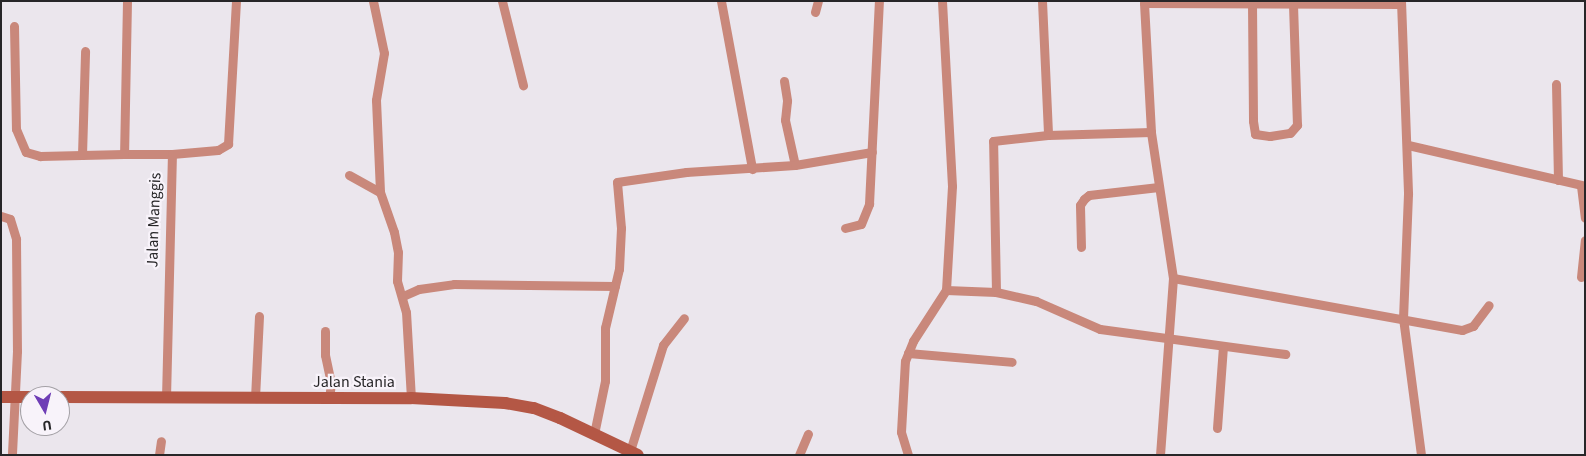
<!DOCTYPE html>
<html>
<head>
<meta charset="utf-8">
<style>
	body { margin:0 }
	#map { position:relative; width:1586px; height:456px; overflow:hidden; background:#ebe6ed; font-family:"Source Sans 3",sans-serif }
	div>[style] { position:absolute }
	.street>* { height:9px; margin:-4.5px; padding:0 4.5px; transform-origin:4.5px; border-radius:4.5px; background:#c9887b }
	.secondary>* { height:12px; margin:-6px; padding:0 6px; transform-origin:6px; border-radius:6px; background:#b45745 }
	span { translate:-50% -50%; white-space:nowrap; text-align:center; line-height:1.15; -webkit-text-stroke:4.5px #f8f3fa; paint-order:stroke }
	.street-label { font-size:16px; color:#272628 }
	.frame { position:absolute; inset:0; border:2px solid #272628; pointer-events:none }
	.north { position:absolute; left:20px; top:386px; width:50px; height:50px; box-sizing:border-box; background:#f8f3fa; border:1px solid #a4a1a6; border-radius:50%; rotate:172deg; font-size:14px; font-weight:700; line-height:20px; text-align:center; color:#272628 }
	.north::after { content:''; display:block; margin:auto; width:18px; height:22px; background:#6f3eb6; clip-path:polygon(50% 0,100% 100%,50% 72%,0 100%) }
</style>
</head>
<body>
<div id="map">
	<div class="street">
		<div style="left:127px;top:1px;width:153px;rotate:91.1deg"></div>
		<div style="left:124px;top:154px;width:48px"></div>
		<div style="left:373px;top:1px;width:53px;rotate:78.1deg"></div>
		<div style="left:384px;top:53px;width:48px;rotate:99.7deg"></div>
		<div style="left:376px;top:100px;width:92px;rotate:87.5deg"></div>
		<div style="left:502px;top:1px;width:87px;rotate:76deg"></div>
		<div style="left:721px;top:1px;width:171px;rotate:79.5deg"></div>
		<div style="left:1042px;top:1px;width:134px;rotate:87.4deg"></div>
		<div style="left:1401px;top:1px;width:193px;rotate:87.9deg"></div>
		<div style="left:1408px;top:194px;width:124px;rotate:92.3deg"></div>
		<div style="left:1403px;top:318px;width:138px;rotate:82.5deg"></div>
		<div style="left:1252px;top:4px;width:117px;rotate:89.5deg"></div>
		<div style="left:1253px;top:121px;width:13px;rotate:81deg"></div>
		<div style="left:1255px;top:134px;width:15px;rotate:8deg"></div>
		<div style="left:1270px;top:136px;width:20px;rotate:-9deg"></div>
		<div style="left:1290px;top:133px;width:11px;rotate:-49deg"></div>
		<div style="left:1297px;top:125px;width:122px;rotate:-91.9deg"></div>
		<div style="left:815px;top:12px;width:11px;rotate:-75deg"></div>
		<div style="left:14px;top:26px;width:103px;rotate:88.9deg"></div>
		<div style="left:16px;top:129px;width:25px;rotate:67deg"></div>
		<div style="left:26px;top:152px;width:15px;rotate:16deg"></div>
		<div style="left:40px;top:156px;width:84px;rotate:-1.4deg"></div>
		<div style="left:784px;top:81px;width:20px;rotate:81deg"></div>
		<div style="left:787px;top:101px;width:19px;rotate:96deg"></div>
		<div style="left:785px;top:120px;width:46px;rotate:77.5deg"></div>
		<div style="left:1556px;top:84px;width:96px;rotate:88.8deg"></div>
		<div style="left:1408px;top:145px;width:182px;rotate:13deg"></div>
		<div style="left:82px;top:155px;width:104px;rotate:-88.3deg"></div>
		<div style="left:349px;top:175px;width:35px;rotate:29deg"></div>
		<div style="left:380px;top:192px;width:42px;rotate:70.7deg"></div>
		<div style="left:394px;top:232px;width:20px;rotate:79deg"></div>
		<div style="left:398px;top:252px;width:29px;rotate:92deg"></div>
		<div style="left:397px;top:281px;width:32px;rotate:74deg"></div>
		<div style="left:406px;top:312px;width:86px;rotate:86.7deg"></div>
		<div style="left:1581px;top:186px;width:32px;rotate:83deg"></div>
		<div style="left:1px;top:216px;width:9px;rotate:18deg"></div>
		<div style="left:10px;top:219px;width:21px;rotate:73deg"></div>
		<div style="left:16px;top:239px;width:112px;rotate:89.5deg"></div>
		<div style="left:17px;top:351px;width:104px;rotate:92.8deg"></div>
		<div style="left:845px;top:228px;width:16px;rotate:-14deg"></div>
		<div style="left:861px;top:224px;width:22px;rotate:-68deg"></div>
		<div style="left:869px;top:204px;width:203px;rotate:-87.2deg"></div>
		<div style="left:1081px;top:247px;width:42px;rotate:-91.4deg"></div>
		<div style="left:1080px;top:205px;width:7px;rotate:-56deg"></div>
		<div style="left:1084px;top:199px;width:6px;rotate:-39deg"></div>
		<div style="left:1089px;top:195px;width:70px;rotate:-6.5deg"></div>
		<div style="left:1581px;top:277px;width:37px;rotate:-84deg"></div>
		<div style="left:1173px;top:278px;width:294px;rotate:10.2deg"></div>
		<div style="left:1462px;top:330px;width:12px;rotate:-20deg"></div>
		<div style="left:1473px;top:326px;width:26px;rotate:-53deg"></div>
		<div style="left:946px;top:290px;width:50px;rotate:2.3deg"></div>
		<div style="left:996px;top:292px;width:41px;rotate:12.7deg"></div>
		<div style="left:1036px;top:301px;width:70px;rotate:23.6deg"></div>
		<div style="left:1100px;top:329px;width:187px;rotate:7.7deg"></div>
		<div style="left:996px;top:292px;width:151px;rotate:-91.1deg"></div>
		<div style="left:993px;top:141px;width:55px;rotate:-6.2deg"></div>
		<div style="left:1048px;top:135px;width:103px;rotate:-1.7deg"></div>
		<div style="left:403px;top:296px;width:17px;rotate:-24deg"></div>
		<div style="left:419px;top:289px;width:35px;rotate:-8deg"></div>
		<div style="left:454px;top:284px;width:161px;rotate:0.7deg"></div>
		<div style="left:325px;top:331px;width:24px;rotate:90deg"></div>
		<div style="left:325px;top:355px;width:29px;rotate:78deg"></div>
		<div style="left:331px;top:383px;width:16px;rotate:97deg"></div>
		<div style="left:908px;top:353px;width:104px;rotate:4.9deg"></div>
		<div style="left:166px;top:398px;width:244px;rotate:-88.6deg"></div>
		<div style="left:172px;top:154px;width:46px;rotate:-5deg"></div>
		<div style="left:218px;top:150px;width:12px;rotate:-31deg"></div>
		<div style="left:228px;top:144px;width:143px;rotate:-86.8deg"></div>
		<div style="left:255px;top:398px;width:82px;rotate:-87.2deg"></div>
		<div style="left:1217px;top:428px;width:82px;rotate:-85.8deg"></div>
		<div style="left:594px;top:434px;width:54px;rotate:-78.3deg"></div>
		<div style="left:605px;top:381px;width:53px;rotate:-90deg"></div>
		<div style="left:605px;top:328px;width:61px;rotate:-76.7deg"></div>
		<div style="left:619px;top:269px;width:41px;rotate:-87.2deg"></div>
		<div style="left:621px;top:228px;width:46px;rotate:-95deg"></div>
		<div style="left:617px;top:182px;width:70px;rotate:-8.2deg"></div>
		<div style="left:686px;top:172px;width:109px;rotate:-3.7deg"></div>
		<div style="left:795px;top:165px;width:78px;rotate:-9.6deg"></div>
		<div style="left:630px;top:451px;width:111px;rotate:-72.7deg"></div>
		<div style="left:663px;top:345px;width:34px;rotate:-52deg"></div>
		<div style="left:159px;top:455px;width:14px;rotate:-82deg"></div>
		<div style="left:799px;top:455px;width:23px;rotate:-67deg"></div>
		<div style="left:908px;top:455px;width:24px;rotate:-107deg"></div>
		<div style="left:901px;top:432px;width:71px;rotate:-86.8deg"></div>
		<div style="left:905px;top:361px;width:22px;rotate:-68deg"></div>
		<div style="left:913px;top:341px;width:61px;rotate:-57.1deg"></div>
		<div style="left:946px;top:290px;width:104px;rotate:-86.7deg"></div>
		<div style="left:952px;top:186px;width:185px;rotate:-93.1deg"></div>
		<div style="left:1160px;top:455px;width:177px;rotate:-85.8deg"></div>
		<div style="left:1173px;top:278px;width:148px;rotate:-98.6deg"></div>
		<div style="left:1151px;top:132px;width:129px;rotate:-93.1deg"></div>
		<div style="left:1144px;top:3px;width:257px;rotate:0.2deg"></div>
	</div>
	<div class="secondary">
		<div style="left:1px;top:397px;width:29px"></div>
		<div style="left:60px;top:397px;width:351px;rotate:0.2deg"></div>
		<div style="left:411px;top:398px;width:94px;rotate:3deg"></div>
		<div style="left:505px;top:403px;width:29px;rotate:10deg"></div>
		<div style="left:534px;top:408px;width:28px;rotate:21deg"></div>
		<div style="left:560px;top:418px;width:86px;rotate:25.4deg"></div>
	</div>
	<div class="street-label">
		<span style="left:154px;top:220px;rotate:-88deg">Jalan Manggis</span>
		<span style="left:354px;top:382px">Jalan Stania</span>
	</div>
	<div class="frame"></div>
	<div class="north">U</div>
</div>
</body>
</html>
